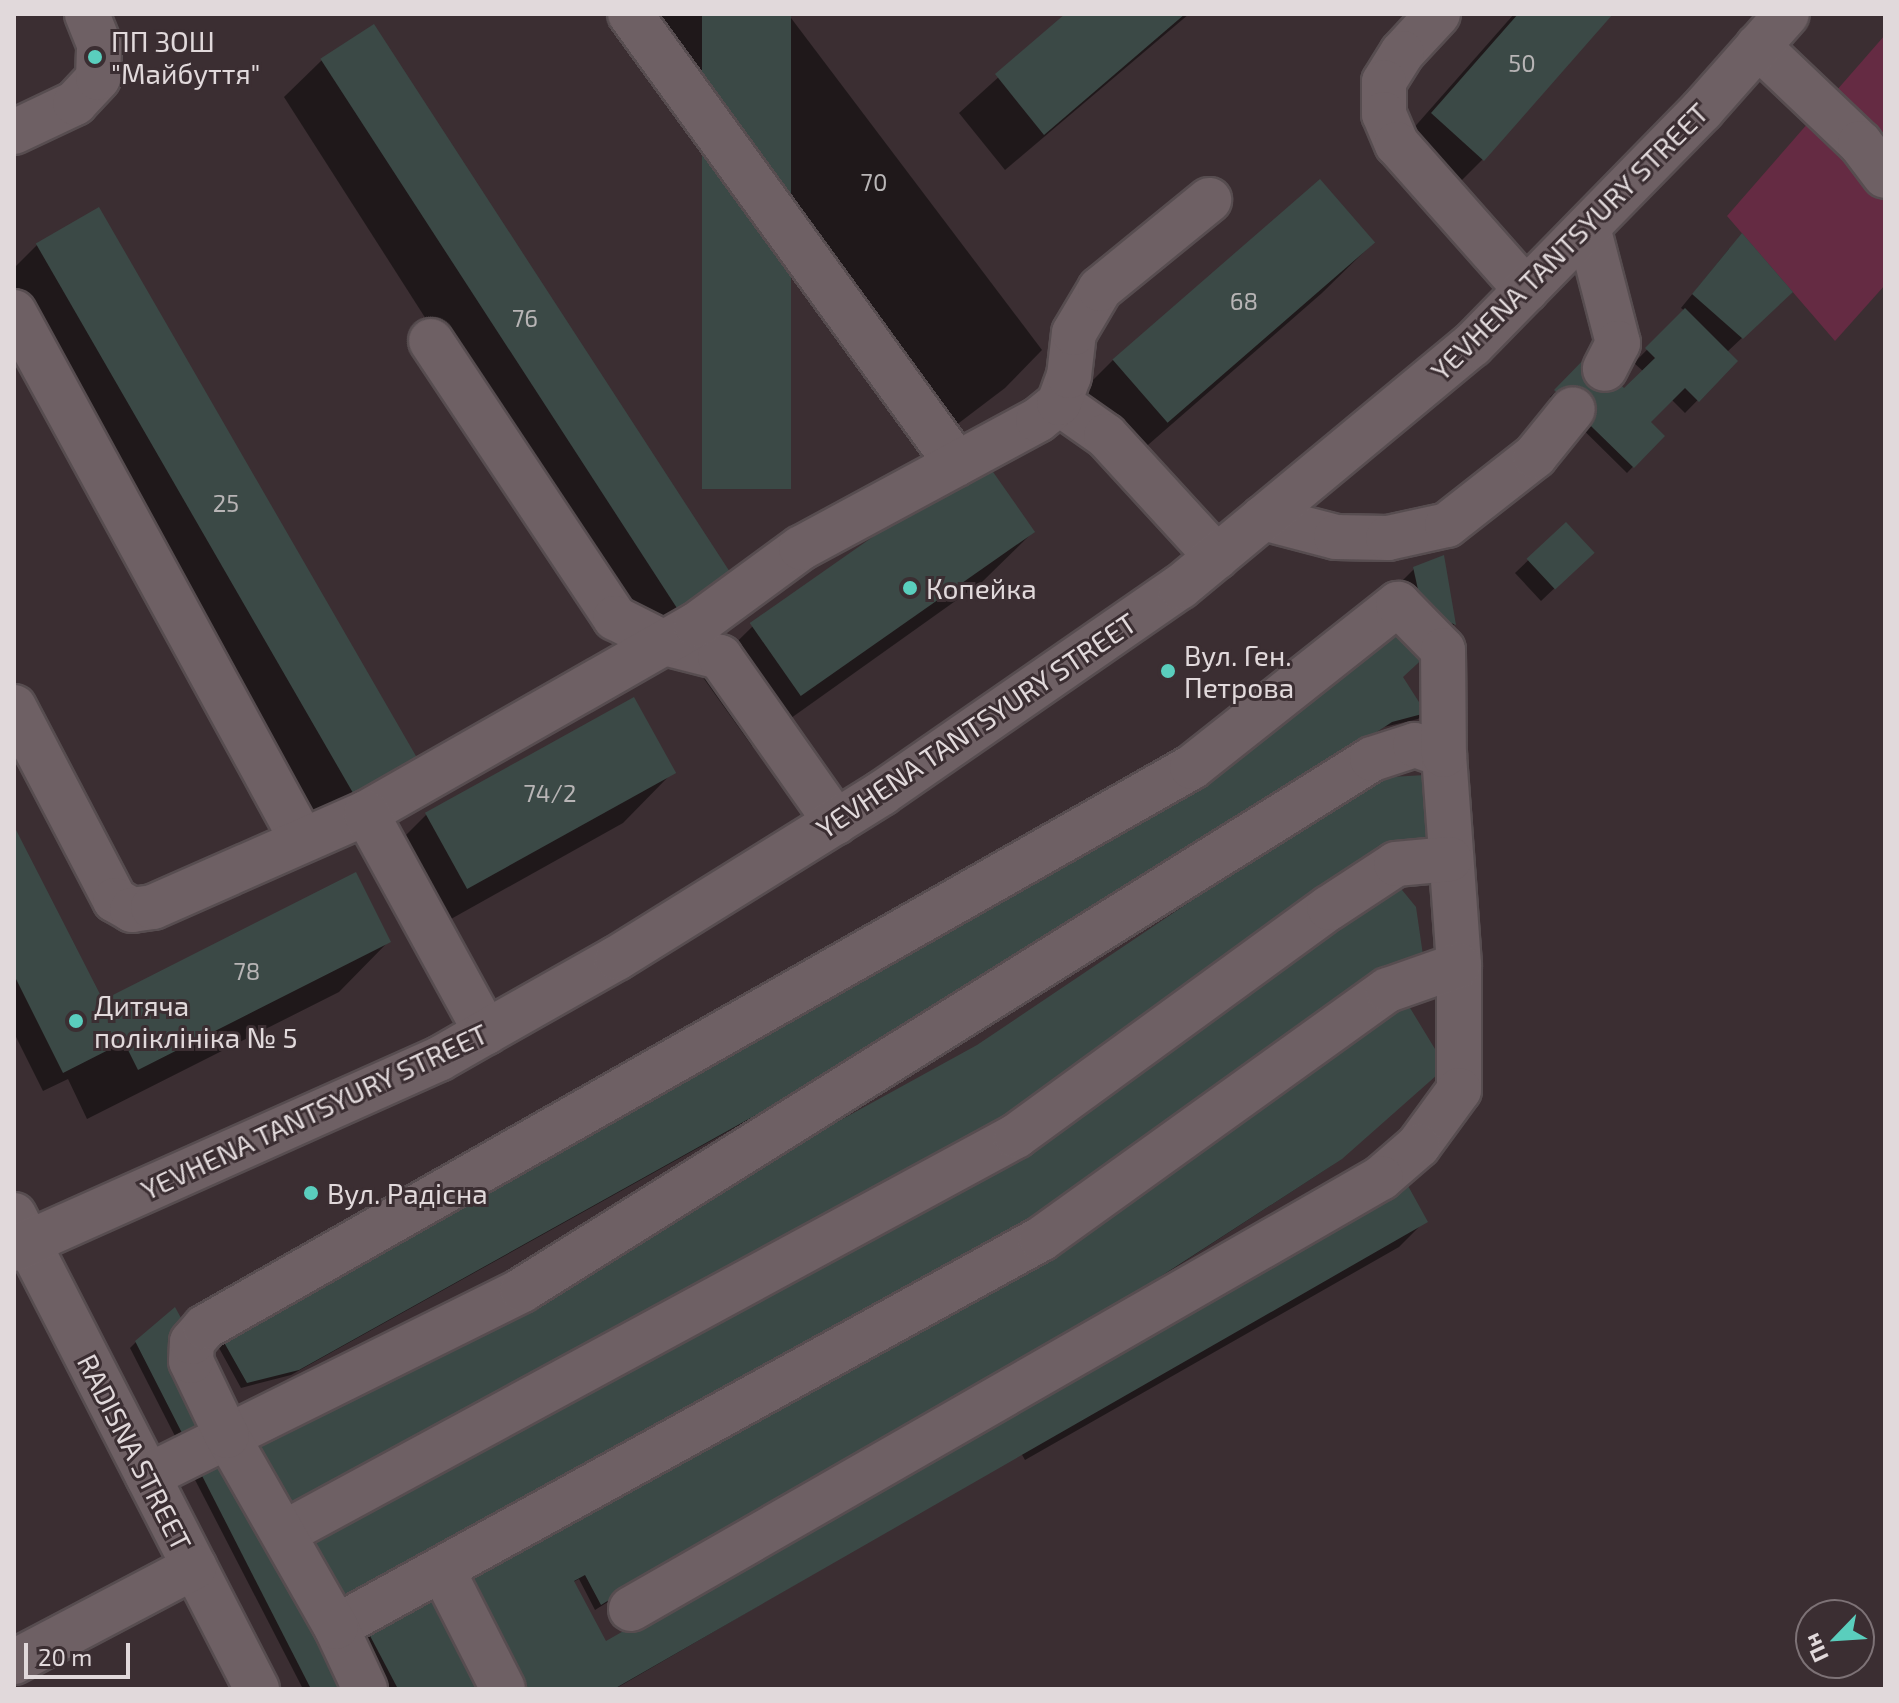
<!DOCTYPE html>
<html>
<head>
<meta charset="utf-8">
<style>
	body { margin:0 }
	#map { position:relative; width:1899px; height:1703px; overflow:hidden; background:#3b2e32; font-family:"Exo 2",sans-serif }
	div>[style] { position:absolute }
	.green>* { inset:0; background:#652b43 }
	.shadow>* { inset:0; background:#0007 }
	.building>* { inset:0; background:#3b4946; transform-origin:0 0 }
	.roads { filter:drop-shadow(2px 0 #574d50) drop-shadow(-2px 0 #574d50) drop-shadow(0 2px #574d50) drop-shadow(0 -2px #574d50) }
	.minor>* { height:44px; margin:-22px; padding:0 22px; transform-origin:22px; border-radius:22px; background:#6e6064 }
	.dots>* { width:22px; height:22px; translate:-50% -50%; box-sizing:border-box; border:4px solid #3b2e32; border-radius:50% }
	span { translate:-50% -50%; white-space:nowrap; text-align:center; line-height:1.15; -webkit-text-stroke:6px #3b2e32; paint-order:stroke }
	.number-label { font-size:24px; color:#b8b5b6 }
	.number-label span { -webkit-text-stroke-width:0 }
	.poi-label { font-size:28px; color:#e1d9db }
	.left { translate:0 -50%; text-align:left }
	.street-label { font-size:28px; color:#e1d9db }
	.frame { position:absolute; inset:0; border:16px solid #e1d9db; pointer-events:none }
	.north { position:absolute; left:1795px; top:1599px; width:80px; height:80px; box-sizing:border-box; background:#3b2e32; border:2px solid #7d7276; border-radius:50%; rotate:245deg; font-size:22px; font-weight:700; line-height:32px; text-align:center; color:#e1d9db }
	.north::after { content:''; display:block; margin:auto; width:28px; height:36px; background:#5acebd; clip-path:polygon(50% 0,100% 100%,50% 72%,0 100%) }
	.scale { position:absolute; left:24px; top:1643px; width:106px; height:36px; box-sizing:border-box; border:4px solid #e1d9db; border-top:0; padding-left:10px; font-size:24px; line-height:28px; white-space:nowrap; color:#e1d9db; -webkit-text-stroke:6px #3b2e32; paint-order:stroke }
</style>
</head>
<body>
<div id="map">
	<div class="green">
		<div style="clip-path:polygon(1885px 35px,1885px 285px,1835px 341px,1727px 216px)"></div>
	</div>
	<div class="shadow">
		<div style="clip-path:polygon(637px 14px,788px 14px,1042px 350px,1005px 388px,951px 429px)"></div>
		<div style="clip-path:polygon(1068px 14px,1189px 14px,1005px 170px,959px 113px)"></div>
		<div style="clip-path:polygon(1514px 14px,1611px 14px,1483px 159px,1433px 209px,1382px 164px)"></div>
		<div style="clip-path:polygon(322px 60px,689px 615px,637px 649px,284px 97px)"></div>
		<div style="clip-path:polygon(1373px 243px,1322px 293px,1117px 472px,1063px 410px,1113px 360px)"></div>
		<div style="clip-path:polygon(37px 245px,413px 762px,315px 834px,14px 307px,14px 268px)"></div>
		<div style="clip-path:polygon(1729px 249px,1777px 305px,1727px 352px,1736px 361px,1685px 413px,1671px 399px,1649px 422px,1662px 436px,1627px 473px,1550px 397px,1589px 357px,1624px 391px,1644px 372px,1634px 363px,1685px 311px,1681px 308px)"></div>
		<div style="clip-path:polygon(1566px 524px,1579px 565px,1541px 601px,1515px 573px)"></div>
		<div style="clip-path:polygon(1033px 532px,982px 582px,752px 746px,702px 676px,753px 626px)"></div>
		<div style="clip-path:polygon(1442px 558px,1454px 625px,1441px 637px,1411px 625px,1401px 582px,1414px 569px)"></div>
		<div style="clip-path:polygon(1401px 677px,1424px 713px,1418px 719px,1384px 727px,1012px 973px,291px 1375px,241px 1388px,213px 1337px)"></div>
		<div style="clip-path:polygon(673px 772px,623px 823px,417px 938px,376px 865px,426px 815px)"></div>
		<div style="clip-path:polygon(1423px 777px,1422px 854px,1356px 862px,1003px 1117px,271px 1517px,978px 1046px)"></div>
		<div style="clip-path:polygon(14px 830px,103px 1004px,389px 941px,339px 992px,87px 1119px,68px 1079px,43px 1091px,14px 1033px)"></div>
		<div style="clip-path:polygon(1334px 1164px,1033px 1360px,704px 1542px,595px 1610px,579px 1579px,573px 1582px,605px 1643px,1425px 1221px,1399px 1247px,1025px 1460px,1021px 1453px,615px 1689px,515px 1689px,463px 1574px)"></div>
		<div style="clip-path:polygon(136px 1342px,167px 1346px,203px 1426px,176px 1438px,130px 1348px)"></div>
		<div style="clip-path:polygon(197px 1466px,341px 1689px,303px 1689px,191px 1472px)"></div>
		<div style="clip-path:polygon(369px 1634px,479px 1689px,390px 1689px,363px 1640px)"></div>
	</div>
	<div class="building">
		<div style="left:702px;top:14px;width:89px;height:475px"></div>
		<div style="clip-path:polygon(1065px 14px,1185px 14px,1044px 135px,995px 74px)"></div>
		<div style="clip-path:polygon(1518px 14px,1613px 14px,1484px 161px,1431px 113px)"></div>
		<div style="left:374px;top:24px;width:658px;height:64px;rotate:57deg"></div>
		<div style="left:1320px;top:179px;width:84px;height:275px;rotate:49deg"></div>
		<div style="left:99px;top:207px;width:640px;height:73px;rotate:60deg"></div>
		<div style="clip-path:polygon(1742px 233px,1793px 292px,1743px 339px,1692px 294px)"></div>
		<div style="clip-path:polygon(1685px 308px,1738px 361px,1699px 402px,1685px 388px,1651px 422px,1665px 436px,1634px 468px,1554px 390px,1589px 354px,1624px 388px,1655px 358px,1645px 348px)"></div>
		<div style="left:984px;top:459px;width:89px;height:286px;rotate:55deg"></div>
		<div style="left:1566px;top:522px;width:42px;height:54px;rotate:47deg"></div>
		<div style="clip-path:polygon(1444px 555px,1456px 625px,1423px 612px,1413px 567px)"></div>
		<div style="clip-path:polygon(1399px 625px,1430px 652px,1403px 677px,1426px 713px,1392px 722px,1021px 967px,299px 1370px,247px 1383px,217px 1330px)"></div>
		<div style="left:634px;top:697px;width:87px;height:239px;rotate:61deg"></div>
		<div style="clip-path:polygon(1425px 775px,1430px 848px,1364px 857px,1011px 1112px,277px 1513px,242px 1449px,977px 1045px,1374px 778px)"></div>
		<div style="clip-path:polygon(14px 826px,103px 1000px,356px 872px,391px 942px,138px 1070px,124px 1042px,63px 1073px,14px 975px)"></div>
		<div style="clip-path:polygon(1393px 879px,1416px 907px,1424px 962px,1040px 1221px,339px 1609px,301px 1549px,1050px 1132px)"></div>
		<div style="clip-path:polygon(1407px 1003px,1446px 1067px,1342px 1159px,1041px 1354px,712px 1537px,601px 1605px,585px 1575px,574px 1581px,606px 1641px,1407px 1184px,1428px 1222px,614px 1689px,524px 1689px,462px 1573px)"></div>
		<div style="clip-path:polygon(175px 1307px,187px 1329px,169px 1346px,212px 1421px,182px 1433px,135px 1341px)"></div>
		<div style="clip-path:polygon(217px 1452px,351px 1682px,342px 1689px,311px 1689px,196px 1464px)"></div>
		<div style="clip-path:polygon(433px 1598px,481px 1689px,398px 1689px,368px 1632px)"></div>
	</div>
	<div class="roads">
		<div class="minor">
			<div style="left:630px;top:14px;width:556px;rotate:54deg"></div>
			<div style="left:1438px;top:14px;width:53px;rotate:132.7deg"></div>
			<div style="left:1402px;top:53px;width:34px;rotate:122deg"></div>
			<div style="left:1384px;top:82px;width:32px;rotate:90deg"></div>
			<div style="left:1384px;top:114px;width:33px;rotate:67deg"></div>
			<div style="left:1397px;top:144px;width:195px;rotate:48.5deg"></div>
			<div style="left:1758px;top:46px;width:141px;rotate:43.6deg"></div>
			<div style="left:1860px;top:143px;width:41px;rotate:52.9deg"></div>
			<div style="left:14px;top:132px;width:68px;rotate:-25.4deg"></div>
			<div style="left:75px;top:103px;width:34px;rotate:-47deg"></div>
			<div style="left:98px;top:78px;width:34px;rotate:-88deg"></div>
			<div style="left:99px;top:44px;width:32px;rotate:-112deg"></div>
			<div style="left:1588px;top:227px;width:120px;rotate:75.5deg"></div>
			<div style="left:1618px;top:343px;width:29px;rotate:117deg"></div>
			<div style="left:14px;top:312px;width:601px;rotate:61.39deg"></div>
			<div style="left:431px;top:341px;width:333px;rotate:56.4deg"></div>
			<div style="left:615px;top:618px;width:55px;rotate:27deg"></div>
			<div style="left:664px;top:643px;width:58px;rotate:14deg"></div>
			<div style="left:720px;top:657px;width:202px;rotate:54.9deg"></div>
			<div style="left:1059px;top:403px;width:57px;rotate:35.1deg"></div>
			<div style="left:1106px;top:436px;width:164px;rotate:47.5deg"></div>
			<div style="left:1263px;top:518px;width:75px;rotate:14.6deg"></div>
			<div style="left:1336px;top:537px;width:52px;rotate:1.1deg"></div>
			<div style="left:1388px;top:538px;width:60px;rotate:-12.4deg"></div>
			<div style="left:1447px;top:525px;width:112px;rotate:-38.1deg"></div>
			<div style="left:1535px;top:456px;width:60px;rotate:-51deg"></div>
			<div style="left:14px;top:707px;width:218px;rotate:62.4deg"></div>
			<div style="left:115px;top:900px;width:20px;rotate:30deg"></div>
			<div style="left:132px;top:910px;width:21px;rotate:-8deg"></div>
			<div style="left:153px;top:907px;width:233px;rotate:-23.8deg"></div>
			<div style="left:366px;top:813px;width:380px;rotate:-29.7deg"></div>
			<div style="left:696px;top:625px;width:130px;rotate:-36.3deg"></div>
			<div style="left:801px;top:548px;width:269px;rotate:-28.4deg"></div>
			<div style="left:1038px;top:420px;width:27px;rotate:-39deg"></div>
			<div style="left:1059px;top:403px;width:29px;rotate:-70deg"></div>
			<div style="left:1069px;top:376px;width:43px;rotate:-83.4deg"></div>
			<div style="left:1074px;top:333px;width:51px;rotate:-59.4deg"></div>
			<div style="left:1100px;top:289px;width:141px;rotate:-39.2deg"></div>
			<div style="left:366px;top:813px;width:250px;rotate:61.3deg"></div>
			<div style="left:14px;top:1215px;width:533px;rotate:62.86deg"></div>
			<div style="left:14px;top:1249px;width:466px;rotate:-24.1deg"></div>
			<div style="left:439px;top:1059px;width:54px;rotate:-29.9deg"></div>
			<div style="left:486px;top:1032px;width:150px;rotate:-29.5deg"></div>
			<div style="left:617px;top:958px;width:312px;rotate:-31.9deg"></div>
			<div style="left:882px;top:793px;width:362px;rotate:-34.7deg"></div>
			<div style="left:1180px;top:587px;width:379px;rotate:-39.7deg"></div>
			<div style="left:1472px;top:345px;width:329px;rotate:-45.6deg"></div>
			<div style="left:1702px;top:110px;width:128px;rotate:-48.5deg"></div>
			<div style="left:148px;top:1476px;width:418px;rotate:-26.4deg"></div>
			<div style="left:522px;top:1290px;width:1002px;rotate:-31.99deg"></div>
			<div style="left:1372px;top:759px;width:45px;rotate:-18deg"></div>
			<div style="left:1415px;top:745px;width:31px;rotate:19deg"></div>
			<div style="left:1444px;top:755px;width:211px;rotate:85.9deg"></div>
			<div style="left:1459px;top:965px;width:125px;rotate:90deg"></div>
			<div style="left:1459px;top:1090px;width:69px;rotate:126.2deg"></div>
			<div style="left:1418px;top:1146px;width:49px;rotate:139.1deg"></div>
			<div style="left:1381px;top:1178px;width:865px;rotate:150.12deg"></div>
			<div style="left:284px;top:1533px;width:833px;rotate:-28.47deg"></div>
			<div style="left:1016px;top:1136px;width:387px;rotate:-36.1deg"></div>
			<div style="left:1329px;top:908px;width:80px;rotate:-33.3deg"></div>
			<div style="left:1396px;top:864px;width:54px;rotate:-5.3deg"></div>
			<div style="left:443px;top:1571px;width:132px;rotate:63deg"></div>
			<div style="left:336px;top:1627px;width:805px;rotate:-28.83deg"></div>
			<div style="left:1041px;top:1239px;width:427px;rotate:-35.7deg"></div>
			<div style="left:1388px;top:990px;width:75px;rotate:-19.4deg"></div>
			<div style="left:14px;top:1662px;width:204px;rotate:-27.8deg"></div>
			<div style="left:365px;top:1689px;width:68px;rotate:-115.1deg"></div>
			<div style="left:336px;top:1627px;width:220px;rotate:-119.7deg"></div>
			<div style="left:227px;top:1436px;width:83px;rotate:-115.6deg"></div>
			<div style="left:191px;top:1361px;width:19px;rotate:-87deg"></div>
			<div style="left:192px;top:1342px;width:20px;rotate:-49deg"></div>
			<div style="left:205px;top:1327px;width:1135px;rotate:-29.57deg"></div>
			<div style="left:1192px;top:767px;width:263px;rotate:-38.4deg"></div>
			<div style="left:1398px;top:604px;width:64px;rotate:45.6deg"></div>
			<div style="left:1443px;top:650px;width:105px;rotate:89.5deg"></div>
		</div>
	</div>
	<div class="dots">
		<div style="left:95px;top:57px;background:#5acebd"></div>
		<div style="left:910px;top:588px;background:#5acebd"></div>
		<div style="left:1168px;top:671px;background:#5acebd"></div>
		<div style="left:76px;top:1021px;background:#5acebd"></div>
		<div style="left:311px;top:1193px;background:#5acebd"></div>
	</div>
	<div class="number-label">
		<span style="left:1522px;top:63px">50</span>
		<span style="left:874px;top:182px">70</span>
		<span style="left:1244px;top:301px">68</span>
		<span style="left:525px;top:318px">76</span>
		<span style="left:226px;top:503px">25</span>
		<span style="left:550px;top:793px">74/2</span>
		<span style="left:247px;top:971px">78</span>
	</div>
	<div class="poi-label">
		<span class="left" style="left:111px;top:57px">ПП ЗОШ<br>"Майбуття"</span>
		<span class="left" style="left:926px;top:588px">Копейка</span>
		<span class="left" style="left:1184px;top:671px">Вул. Ген.<br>Петрова</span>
		<span class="left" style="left:94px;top:1021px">Дитяча<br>поліклініка № 5</span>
		<span class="left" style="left:327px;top:1193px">Вул. Радісна</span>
	</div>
	<div class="street-label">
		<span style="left:1569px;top:241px;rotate:-45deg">YEVHENA TANTSYURY STREET</span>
		<span style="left:976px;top:725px;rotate:-34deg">YEVHENA TANTSYURY STREET</span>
		<span style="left:314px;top:1111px;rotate:-25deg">YEVHENA TANTSYURY STREET</span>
		<span style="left:135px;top:1452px;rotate:63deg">RADISNA STREET</span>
	</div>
	<div class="frame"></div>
	<div class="north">Пн</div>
	<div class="scale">20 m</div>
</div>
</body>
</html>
